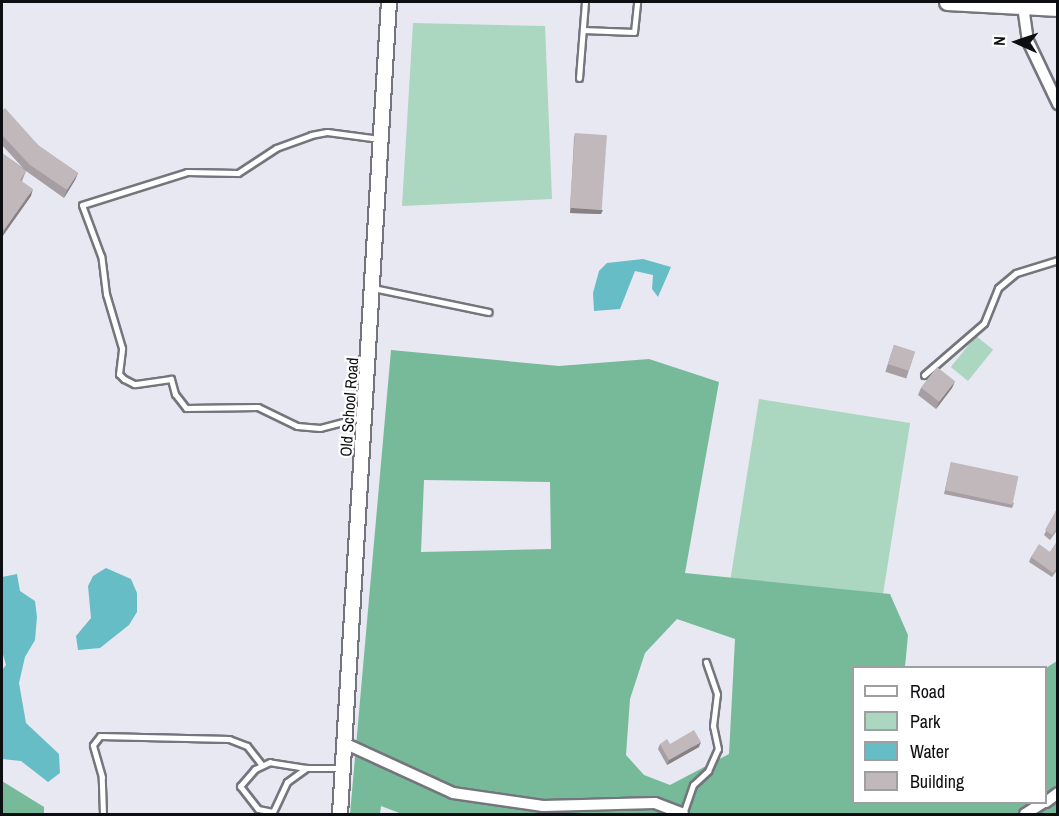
<!DOCTYPE html>
<html>
<head>
<meta charset="utf-8">
<style>
	body { margin:0 }
	#map { position:relative; width:1059px; height:816px; overflow:hidden; background:#e7e8f1; font-family:"Archivo Narrow",sans-serif }
	div>[style] { position:absolute }
	.green>* { inset:0; background:#abd6c0; transform-origin:0 0 }
	.forest>* { inset:0; background:#76ba9a }
	.water>* { inset:0; background:#67bdc6 }
	.roads { filter:drop-shadow(2px 0 #74757d) drop-shadow(-2px 0 #74757d) drop-shadow(0 2px #74757d) drop-shadow(0 -2px #74757d) }
	.service>* { height:5px; margin:-2.5px; padding:0 2.5px; transform-origin:2.5px; border-radius:2.5px; background:#fff }
	.minor>* { height:10px; margin:-5px; padding:0 5px; transform-origin:5px; border-radius:5px; background:#fff }
	.tertiary>* { height:14px; margin:-7px; padding:0 7px; transform-origin:7px; border-radius:7px; background:#fff }
	.secondary>* { height:15px; margin:-7.5px; padding:0 7.5px; transform-origin:7.5px; border-radius:7.5px; background:#fff }
	.wall>* { inset:0; background:#a69ea2; transform-origin:0 0 }
	.shaded-wall>* { inset:0; background:#878184 }
	.building>* { inset:0; background:#c1b8bc; transform-origin:0 0 }
	span { translate:-50% -50%; white-space:nowrap; text-align:center; line-height:1.15; -webkit-text-stroke:4.5px #fff; paint-order:stroke }
	.street-label { font-size:16px; color:#0d0e11 }
	.frame { position:absolute; inset:0; border:3px solid #0d0e11; pointer-events:none }
	.legend { position:absolute; left:852px; top:666px; width:195px; height:138px; box-sizing:border-box; background:#fff; border:2px solid #9e9fa0; margin:0; padding:8px 10px; list-style:none; font-size:18px; color:#0d0e11 }
	.legend li { display:flex; align-items:center; gap:12px; height:30px }
	.legend b { width:30px; border:2px solid #9e9fa0 }
	.north { position:absolute; left:987px; top:12px; width:60px; height:60px; -webkit-text-stroke:4px #fff; paint-order:stroke; rotate:273deg; font-size:16px; font-weight:700; line-height:24px; text-align:center; color:#0d0e11 }
	.north::after { content:''; display:block; margin:auto; width:21px; height:27px; background:#0d0e11; clip-path:polygon(50% 0,100% 100%,50% 72%,0 100%) }
</style>
</head>
<body>
<div id="map">
	<div class="green">
		<div style="clip-path:polygon(413px 23px,545px 26px,552px 199px,402px 206px)"></div>
		<div style="left:976px;top:336px;width:22px;height:40px;rotate:39deg"></div>
		<div style="left:759px;top:399px;width:153px;height:181px;rotate:9deg"></div>
	</div>
	<div class="forest">
		<div style="clip-path:polygon(evenodd,391px 350px,559px 366px,649px 359px,719px 382px,685px 573px,890px 594px,908px 635px,905px 667px,854px 668px,854px 802px,1046px 802px,1046px 668px,1057px 661px,1057px 814px,402px 814px,381px 806px,380px 814px,350px 814px,391px 350px,424px 480px,550px 482px,551px 549px,421px 552px,424px 480px,391px 350px,677px 619px,735px 639px,729px 754px,670px 785px,644px 775px,626px 755px,630px 699px,645px 653px,677px 619px)"></div>
		<div style="clip-path:polygon(2px 781px,44px 807px,44px 814px,2px 814px)"></div>
	</div>
	<div class="water">
		<div style="clip-path:polygon(643px 259px,671px 267px,658px 297px,652px 289px,653px 275px,635px 271px,620px 309px,594px 311px,593px 293px,599px 271px,607px 263px)"></div>
		<div style="clip-path:polygon(106px 568px,131px 579px,137px 593px,137px 612px,129px 625px,100px 648px,78px 650px,76px 636px,91px 618px,88px 586px,93px 576px)"></div>
		<div style="clip-path:polygon(17px 574px,20px 591px,35px 601px,37px 617px,35px 640px,25px 657px,19px 683px,26px 723px,59px 754px,60px 773px,48px 782px,21px 761px,2px 759px,2px 670px,6px 665px,2px 651px,2px 577px)"></div>
	</div>
	<div class="roads">
		<div class="service">
			<div style="left:583px;top:30px;width:51px;rotate:2.2deg"></div>
			<div style="left:634px;top:32px;width:30px;rotate:-84deg"></div>
			<div style="left:579px;top:78px;width:76px;rotate:-85.5deg"></div>
			<div style="left:373px;top:288px;width:118px;rotate:11.7deg"></div>
			<div style="left:924px;top:375px;width:79px;rotate:-40.9deg"></div>
			<div style="left:984px;top:323px;width:38px;rotate:-68deg"></div>
			<div style="left:998px;top:288px;width:23px;rotate:-40deg"></div>
			<div style="left:1016px;top:273px;width:44px;rotate:-17.2deg"></div>
			<div style="left:362px;top:417px;width:43px;rotate:165.3deg"></div>
			<div style="left:320px;top:428px;width:23px;rotate:-175deg"></div>
			<div style="left:297px;top:426px;width:43px;rotate:-154deg"></div>
			<div style="left:258px;top:407px;width:72px;rotate:179.2deg"></div>
			<div style="left:186px;top:408px;width:18px;rotate:-128deg"></div>
			<div style="left:175px;top:394px;width:16px;rotate:-105deg"></div>
			<div style="left:171px;top:379px;width:37px;rotate:172deg"></div>
			<div style="left:134px;top:384px;width:11px;rotate:-153deg"></div>
			<div style="left:124px;top:379px;width:7px;rotate:-135deg"></div>
			<div style="left:119px;top:374px;width:26px;rotate:-83deg"></div>
			<div style="left:122px;top:348px;width:56px;rotate:-106.5deg"></div>
			<div style="left:106px;top:294px;width:38px;rotate:-97deg"></div>
			<div style="left:101px;top:256px;width:54px;rotate:-110.4deg"></div>
			<div style="left:82px;top:205px;width:110px;rotate:-17.4deg"></div>
			<div style="left:187px;top:172px;width:51px;rotate:1.1deg"></div>
			<div style="left:238px;top:173px;width:45px;rotate:-33.3deg"></div>
			<div style="left:276px;top:148px;width:37px;rotate:-20deg"></div>
			<div style="left:311px;top:135px;width:16px;rotate:-11deg"></div>
			<div style="left:327px;top:132px;width:53px;rotate:7.5deg"></div>
			<div style="left:306px;top:768px;width:36px;rotate:-171deg"></div>
			<div style="left:270px;top:762px;width:17px;rotate:155deg"></div>
			<div style="left:255px;top:769px;width:23px;rotate:131deg"></div>
			<div style="left:240px;top:786px;width:29px;rotate:52deg"></div>
			<div style="left:258px;top:809px;width:15px;rotate:11deg"></div>
			<div style="left:273px;top:812px;width:33px;rotate:-65deg"></div>
			<div style="left:287px;top:782px;width:24px;rotate:-36deg"></div>
			<div style="left:306px;top:768px;width:35px"></div>
			<div style="left:103px;top:814px;width:37px;rotate:-92deg"></div>
			<div style="left:102px;top:777px;width:33px;rotate:-106deg"></div>
			<div style="left:93px;top:745px;width:11px;rotate:-52deg"></div>
			<div style="left:100px;top:736px;width:129px;rotate:1.3deg"></div>
			<div style="left:229px;top:739px;width:19px;rotate:21deg"></div>
			<div style="left:247px;top:746px;width:24px;rotate:52deg"></div>
			<div style="left:683px;top:814px;width:31px;rotate:-71deg"></div>
			<div style="left:693px;top:785px;width:21px;rotate:-43deg"></div>
			<div style="left:708px;top:771px;width:24px;rotate:-66deg"></div>
			<div style="left:718px;top:749px;width:24px;rotate:-102deg"></div>
			<div style="left:713px;top:726px;width:32px;rotate:-83deg"></div>
			<div style="left:717px;top:694px;width:34px;rotate:-109deg"></div>
		</div>
		<div class="minor">
			<div style="left:1023px;top:6px;width:35px;rotate:82deg"></div>
			<div style="left:1028px;top:41px;width:70px;rotate:64.5deg"></div>
			<div style="left:344px;top:743px;width:120px;rotate:24.6deg"></div>
			<div style="left:453px;top:793px;width:91px;rotate:8.2deg"></div>
			<div style="left:543px;top:806px;width:112px;rotate:-1.5deg"></div>
			<div style="left:655px;top:803px;width:30px;rotate:21deg"></div>
			<div style="left:1046px;top:802px;width:15px;rotate:-37deg"></div>
			<div style="left:1025px;top:814px;width:22px;rotate:-32deg"></div>
		</div>
		<div class="tertiary">
			<div style="left:340px;top:814px;width:813px;rotate:-86.55deg"></div>
		</div>
		<div class="secondary">
			<div style="left:947px;top:2px;width:111px;rotate:3.1deg"></div>
		</div>
	</div>
	<div class="wall">
		<div style="clip-path:polygon(2px 111px,39px 146px,78px 173px,75px 180px,64px 198px,26px 171px,22px 181px,31px 196px,2px 237px,2px 153px,23px 168px,2px 145px)"></div>
		<div style="clip-path:polygon(575px 133px,601px 214px,570px 213px,574px 138px)"></div>
		<div style="left:894px;top:345px;width:22px;height:28px;rotate:18deg"></div>
		<div style="clip-path:polygon(955px 381px,952px 388px,936px 409px,918px 395px,921px 388px)"></div>
		<div style="clip-path:polygon(951px 462px,1014px 503px,1012px 508px,944px 494px)"></div>
		<div style="clip-path:polygon(1058px 507px,1058px 529px,1050px 540px,1044px 535px)"></div>
		<div style="clip-path:polygon(1058px 540px,1058px 569px,1052px 577px,1029px 562px,1031px 557px,1050px 552px)"></div>
		<div style="clip-path:polygon(660px 744px,670px 744px,699px 747px,667px 765px,658px 749px)"></div>
	</div>
	<div class="shaded-wall">
		<div style="clip-path:polygon(78px 173px,75px 180px,64px 198px,67px 190px)"></div>
		<div style="clip-path:polygon(33px 189px,31px 196px,2px 237px,4px 230px)"></div>
		<div style="clip-path:polygon(571px 208px,603px 210px,601px 214px,570px 213px)"></div>
		<div style="clip-path:polygon(955px 381px,952px 388px,936px 409px,939px 402px)"></div>
		<div style="clip-path:polygon(701px 742px,699px 747px,667px 765px,669px 760px)"></div>
	</div>
	<div class="building">
		<div style="clip-path:polygon(5px 108px,39px 146px,78px 173px,67px 190px,30px 165px,2px 135px,2px 111px)"></div>
		<div style="left:575px;top:133px;width:32px;height:75px;rotate:4deg"></div>
		<div style="clip-path:polygon(2px 153px,26px 171px,20px 180px,33px 189px,4px 230px,2px 228px)"></div>
		<div style="left:894px;top:345px;width:22px;height:20px;rotate:18deg"></div>
		<div style="left:937px;top:367px;width:23px;height:26px;rotate:38deg"></div>
		<div style="left:951px;top:462px;width:69px;height:29px;rotate:12deg"></div>
		<div style="clip-path:polygon(1058px 507px,1058px 527px,1052px 535px,1045px 530px)"></div>
		<div style="clip-path:polygon(1058px 540px,1058px 566px,1053px 573px,1031px 557px,1039px 544px,1050px 552px)"></div>
		<div style="clip-path:polygon(694px 730px,701px 742px,669px 760px,660px 744px,667px 739px,670px 744px)"></div>
	</div>
	<div class="street-label">
		<span style="left:349px;top:407px;rotate:-86deg">Old School Road</span>
	</div>
	<div class="frame"></div>
	<ul class="legend">
	<li><b style="height:8px;background:#fff"></b>Road</li>
	<li><b style="height:16px;background:#abd6c0"></b>Park</li>
	<li><b style="height:16px;background:#67bdc6"></b>Water</li>
	<li><b style="height:16px;background:#c1b8bc"></b>Building</li>
	</ul>
	<div class="north">N</div>
</div>
</body>
</html>
